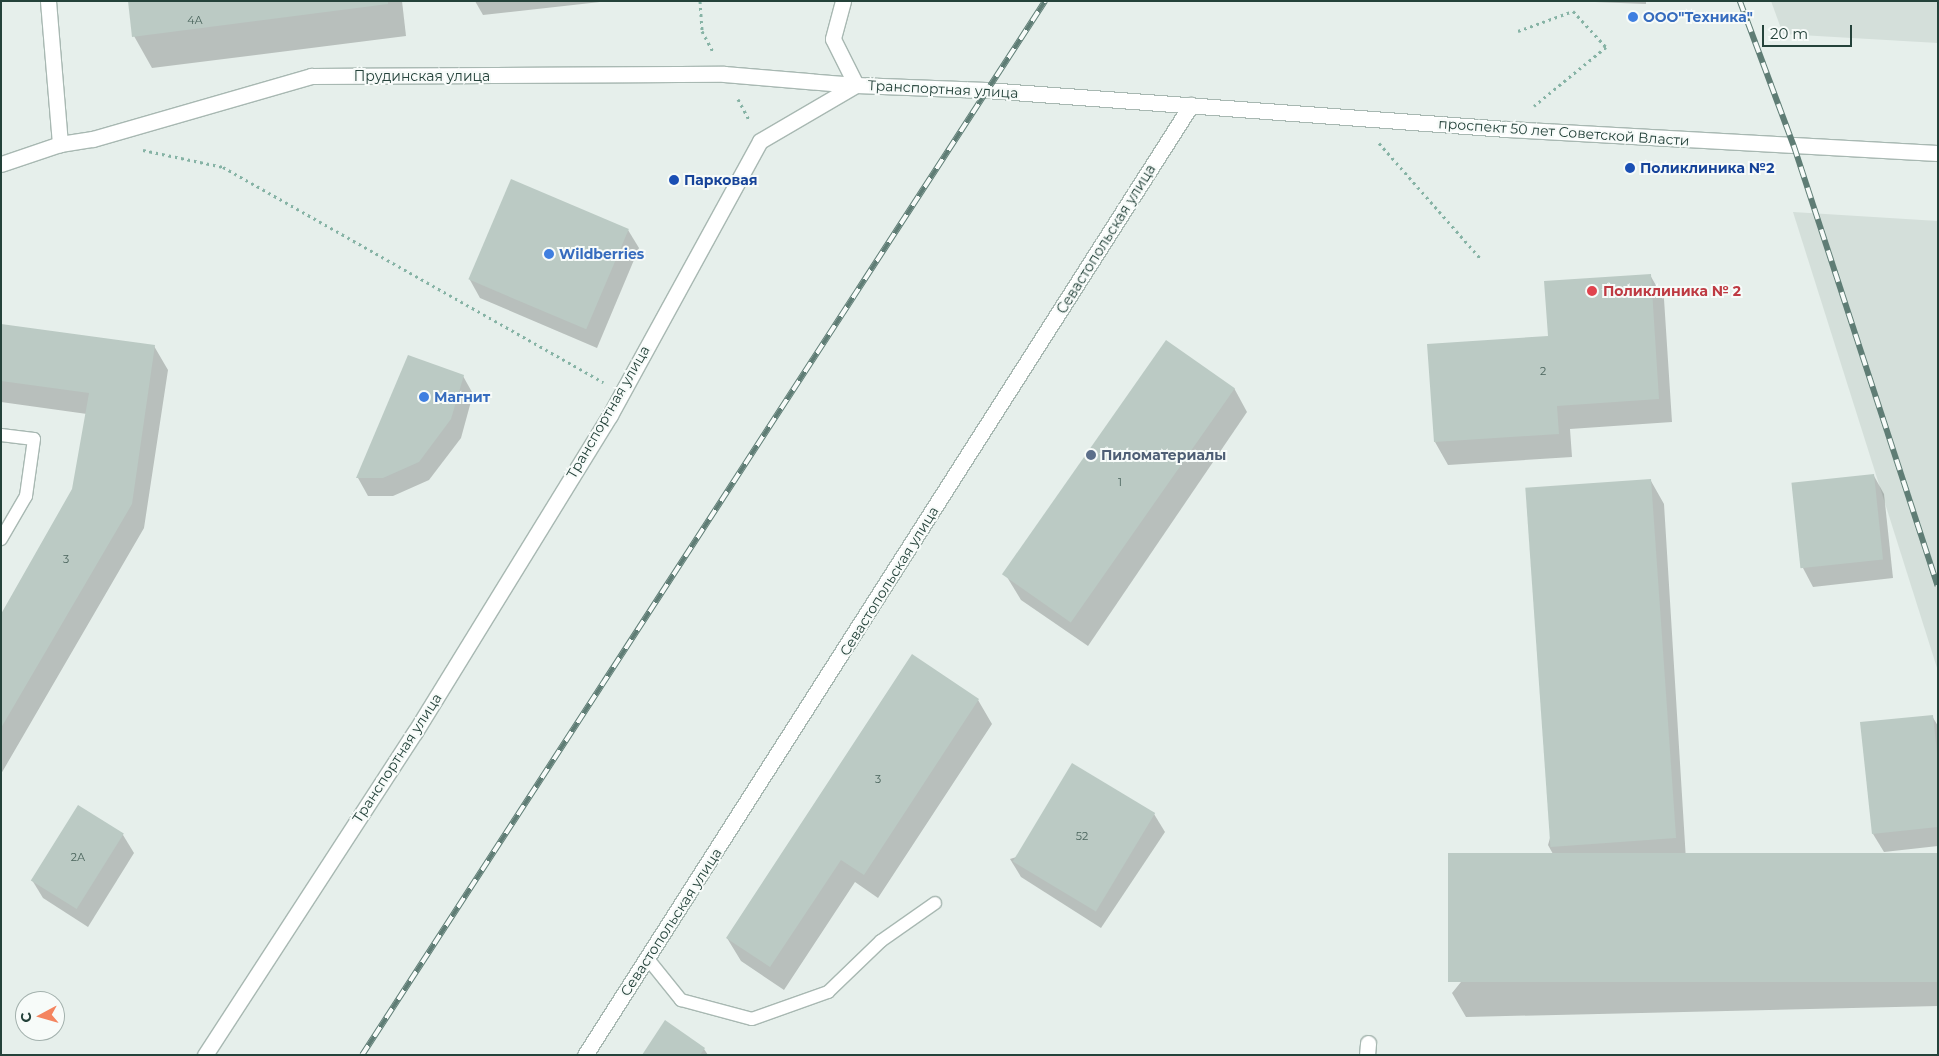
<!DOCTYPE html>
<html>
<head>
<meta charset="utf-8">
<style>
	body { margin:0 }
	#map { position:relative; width:1939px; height:1056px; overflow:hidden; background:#e6efeb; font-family:Montserrat,sans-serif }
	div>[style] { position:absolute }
	.built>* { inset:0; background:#d4dfda }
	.shadow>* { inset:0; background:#0003 }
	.building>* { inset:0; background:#bbcac4; transform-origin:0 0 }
	.path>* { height:3px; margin-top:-1.5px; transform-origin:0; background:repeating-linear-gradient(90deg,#86b3a5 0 2.5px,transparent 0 6.5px) }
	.roads { filter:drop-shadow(1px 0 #a8b8b2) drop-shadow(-1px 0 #a8b8b2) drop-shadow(0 1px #a8b8b2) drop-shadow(0 -1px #a8b8b2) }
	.service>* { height:12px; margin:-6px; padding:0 6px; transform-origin:6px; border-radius:6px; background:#fff }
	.minor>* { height:15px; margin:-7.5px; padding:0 7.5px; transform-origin:7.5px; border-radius:7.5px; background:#fff }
	.tertiary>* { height:15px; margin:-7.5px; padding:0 7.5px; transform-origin:7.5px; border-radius:7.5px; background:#fff }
	.rail>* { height:5.5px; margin-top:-2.75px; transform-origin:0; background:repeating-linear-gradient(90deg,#f7fbf9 0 11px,#5f7d75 0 22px); box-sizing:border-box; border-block:1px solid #5f7d75 }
	.dots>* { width:14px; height:14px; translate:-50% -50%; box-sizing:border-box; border:2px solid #f7fbf9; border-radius:50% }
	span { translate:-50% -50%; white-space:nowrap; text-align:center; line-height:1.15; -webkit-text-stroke:4px #f7fbf9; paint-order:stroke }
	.number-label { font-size:11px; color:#4a645c }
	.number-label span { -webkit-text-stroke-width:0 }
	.shop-label { font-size:14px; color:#366cbe; font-weight:700 }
	.left { translate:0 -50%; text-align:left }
	.street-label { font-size:14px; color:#24423a }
	.transit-label { font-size:14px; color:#164399; font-weight:700 }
	.health-label { font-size:14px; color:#be3a42; font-weight:700 }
	.service-label { font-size:14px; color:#4e5e75; font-weight:700 }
	.frame { position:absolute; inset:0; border:2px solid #24423a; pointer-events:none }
	.north { position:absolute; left:15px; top:991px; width:50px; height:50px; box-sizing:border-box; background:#f7fbf9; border:1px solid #a3b1ad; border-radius:50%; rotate:264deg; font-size:14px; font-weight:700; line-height:20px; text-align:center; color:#24423a }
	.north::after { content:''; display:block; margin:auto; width:18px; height:22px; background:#f4845f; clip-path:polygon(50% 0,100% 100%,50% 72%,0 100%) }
	.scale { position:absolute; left:1762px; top:25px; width:90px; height:22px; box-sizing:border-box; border:2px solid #24423a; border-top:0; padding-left:6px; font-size:15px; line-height:18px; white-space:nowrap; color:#24423a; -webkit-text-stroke:4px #f7fbf9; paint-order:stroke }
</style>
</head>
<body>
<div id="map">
	<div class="built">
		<div style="clip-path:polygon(1771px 1px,1938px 1px,1938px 43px,1783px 34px)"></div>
		<div style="clip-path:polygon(1793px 212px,1938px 221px,1938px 671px)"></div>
	</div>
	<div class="shadow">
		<div style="clip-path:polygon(129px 1px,402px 1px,406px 36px,152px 68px,134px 36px)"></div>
		<div style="clip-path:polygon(475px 1px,609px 1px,483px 15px)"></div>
		<div style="clip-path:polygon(1569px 1px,1646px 1px,1646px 4px)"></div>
		<div style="clip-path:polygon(628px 230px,639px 248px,597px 348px,480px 298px,470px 280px)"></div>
		<div style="clip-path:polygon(1650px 275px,1664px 299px,1672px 422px,1570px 429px,1572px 457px,1448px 465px,1435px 442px,1549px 337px)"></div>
		<div style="clip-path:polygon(1px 325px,154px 346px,168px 370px,144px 528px,1px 774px,1px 616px,74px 489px,87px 414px,1px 402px)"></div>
		<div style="clip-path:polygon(409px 357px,463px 376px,473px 394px,461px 438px,429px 480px,393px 496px,368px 496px,358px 478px)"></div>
		<div style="clip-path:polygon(1234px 388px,1247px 412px,1088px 646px,1021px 600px,1007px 577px)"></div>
		<div style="clip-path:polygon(1874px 476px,1884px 494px,1893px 578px,1813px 587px,1803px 568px)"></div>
		<div style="clip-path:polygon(1651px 481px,1664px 504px,1686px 860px,1938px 854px,1938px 1006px,1466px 1017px,1452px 993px,1558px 863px,1548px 845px)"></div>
		<div style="clip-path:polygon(912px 656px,978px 700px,992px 724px,878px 898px,855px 882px,784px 990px,741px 961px,727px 938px)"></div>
		<div style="clip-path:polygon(1932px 716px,1938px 726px,1938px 846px,1884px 852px,1873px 834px)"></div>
		<div style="clip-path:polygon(78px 807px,123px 835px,134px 853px,88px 927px,43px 898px,32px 880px)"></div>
		<div style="clip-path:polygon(1154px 814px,1165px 832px,1101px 928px,1021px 877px,1010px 859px)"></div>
		<div style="clip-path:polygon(704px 1049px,708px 1055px,643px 1055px)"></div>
	</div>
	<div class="building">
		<div style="clip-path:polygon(128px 1px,388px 1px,388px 4px,132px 37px)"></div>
		<div style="left:511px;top:179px;width:128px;height:109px;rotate:23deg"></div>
		<div style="clip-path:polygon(1651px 274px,1659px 399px,1557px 406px,1559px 434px,1434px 442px,1427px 344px,1548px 336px,1544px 281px)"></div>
		<div style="clip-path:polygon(1px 324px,155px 345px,132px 504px,1px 728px,1px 614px,72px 489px,89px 393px,1px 381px)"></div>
		<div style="left:1166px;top:340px;width:84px;height:286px;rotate:35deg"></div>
		<div style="clip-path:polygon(408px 355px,464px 375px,451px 419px,419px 462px,383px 478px,356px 478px)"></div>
		<div style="left:1874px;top:474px;width:86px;height:83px;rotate:84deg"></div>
		<div style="left:1651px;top:479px;width:360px;height:126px;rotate:86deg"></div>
		<div style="clip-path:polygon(912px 654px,979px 699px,864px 875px,841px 860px,770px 967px,726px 938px)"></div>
		<div style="clip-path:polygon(1933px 715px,1938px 762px,1938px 827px,1872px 834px,1860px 722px)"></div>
		<div style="left:1072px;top:763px;width:97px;height:115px;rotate:31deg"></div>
		<div style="left:78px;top:805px;width:54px;height:89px;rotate:32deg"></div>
		<div style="left:1938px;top:853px;width:129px;height:490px;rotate:90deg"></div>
		<div style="clip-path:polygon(665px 1020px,705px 1048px,700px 1055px,642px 1055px)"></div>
	</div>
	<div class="path">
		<div style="left:700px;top:1px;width:30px;rotate:86deg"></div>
		<div style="left:702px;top:31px;width:24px;rotate:62deg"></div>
		<div style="left:1518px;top:31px;width:59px;rotate:-20deg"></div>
		<div style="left:1573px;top:11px;width:49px;rotate:47.5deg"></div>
		<div style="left:1606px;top:47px;width:93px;rotate:140.7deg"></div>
		<div style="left:738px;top:99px;width:24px;rotate:62deg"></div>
		<div style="left:1379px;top:143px;width:154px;rotate:48.7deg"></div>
		<div style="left:143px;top:150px;width:82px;rotate:12deg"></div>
		<div style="left:223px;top:167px;width:437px;rotate:29.5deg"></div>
	</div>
	<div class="roads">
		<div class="service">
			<div style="left:1px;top:435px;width:33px;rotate:7deg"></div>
			<div style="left:34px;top:439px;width:58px;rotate:98deg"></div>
			<div style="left:26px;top:496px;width:50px;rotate:120.2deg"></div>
			<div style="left:648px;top:959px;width:53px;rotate:51.2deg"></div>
			<div style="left:681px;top:1000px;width:73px;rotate:15deg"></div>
			<div style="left:752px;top:1019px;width:81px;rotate:-19.6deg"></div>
			<div style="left:828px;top:992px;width:74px;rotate:-43.9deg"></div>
			<div style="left:881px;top:941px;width:66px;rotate:-35.1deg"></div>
		</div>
		<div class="minor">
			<div style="left:48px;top:1px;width:144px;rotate:85.2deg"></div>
			<div style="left:843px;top:1px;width:39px;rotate:105deg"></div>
			<div style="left:833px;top:39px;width:51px;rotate:63.4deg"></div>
			<div style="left:1px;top:164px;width:62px;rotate:-18.7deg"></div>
			<div style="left:60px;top:144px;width:33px;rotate:-9deg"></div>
			<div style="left:93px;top:139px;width:227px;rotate:-16.1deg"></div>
			<div style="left:311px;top:76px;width:413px;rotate:-0.3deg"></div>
			<div style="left:724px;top:74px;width:132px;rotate:4.8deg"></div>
			<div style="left:585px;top:1055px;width:1127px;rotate:-57.47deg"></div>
			<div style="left:1367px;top:1055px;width:12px;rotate:-85deg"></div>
		</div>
		<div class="tertiary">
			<div style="left:205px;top:1055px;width:385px;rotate:-57deg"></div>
			<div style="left:415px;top:732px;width:372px;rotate:-58.4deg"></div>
			<div style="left:610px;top:415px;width:312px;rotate:-61.3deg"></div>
			<div style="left:760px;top:141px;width:111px;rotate:-30.3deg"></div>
			<div style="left:856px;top:85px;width:130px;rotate:2.2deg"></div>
			<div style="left:986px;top:90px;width:521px;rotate:4.29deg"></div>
			<div style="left:1506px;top:129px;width:433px;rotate:3.2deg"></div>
		</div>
	</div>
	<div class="rail">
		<div style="left:1740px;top:1px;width:155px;rotate:69.6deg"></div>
		<div style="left:1794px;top:146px;width:463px;rotate:71.9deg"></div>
		<div style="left:362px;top:1055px;width:1256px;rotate:-57.06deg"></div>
	</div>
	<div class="dots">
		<div style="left:1633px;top:17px;background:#3f7fe0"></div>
		<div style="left:1630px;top:168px;background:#1a4fb4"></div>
		<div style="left:674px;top:180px;background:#1a4fb4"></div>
		<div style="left:549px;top:254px;background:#3f7fe0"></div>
		<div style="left:1592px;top:291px;background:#e0444e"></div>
		<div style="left:424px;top:397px;background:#3f7fe0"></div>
		<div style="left:1091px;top:455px;background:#5c6f8a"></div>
	</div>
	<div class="number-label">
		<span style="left:195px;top:20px">4А</span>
		<span style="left:1543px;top:371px">2</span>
		<span style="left:1120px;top:482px">1</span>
		<span style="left:66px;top:559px">3</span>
		<span style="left:878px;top:779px">3</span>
		<span style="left:1082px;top:836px">52</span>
		<span style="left:78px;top:857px">2А</span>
	</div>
	<div class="shop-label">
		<span class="left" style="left:1643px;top:17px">ООО"Техника"</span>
		<span class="left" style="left:559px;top:254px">Wildberries</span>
		<span class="left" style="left:434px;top:397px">Магнит</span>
	</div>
	<div class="street-label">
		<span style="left:422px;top:76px">Прудинская улица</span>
		<span style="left:943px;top:89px;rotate:3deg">Транспортная улица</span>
		<span style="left:1564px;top:132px;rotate:4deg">проспект 50 лет Советской Власти</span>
		<span style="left:1106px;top:239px;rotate:-58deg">Севастопольская улица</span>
		<span style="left:608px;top:412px;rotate:-60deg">Транспортная улица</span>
		<span style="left:889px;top:581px;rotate:-58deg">Севастопольская улица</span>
		<span style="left:397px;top:758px;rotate:-57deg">Транспортная улица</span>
		<span style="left:671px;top:922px;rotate:-57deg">Севастопольская улица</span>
	</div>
	<div class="transit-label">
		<span class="left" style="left:1640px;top:168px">Поликлиника №2</span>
		<span class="left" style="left:684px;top:180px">Парковая</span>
	</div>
	<div class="health-label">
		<span class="left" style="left:1603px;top:291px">Поликлиника № 2</span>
	</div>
	<div class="service-label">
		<span class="left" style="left:1101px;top:455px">Пиломатериалы</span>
	</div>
	<div class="frame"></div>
	<div class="north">С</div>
	<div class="scale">20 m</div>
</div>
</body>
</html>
